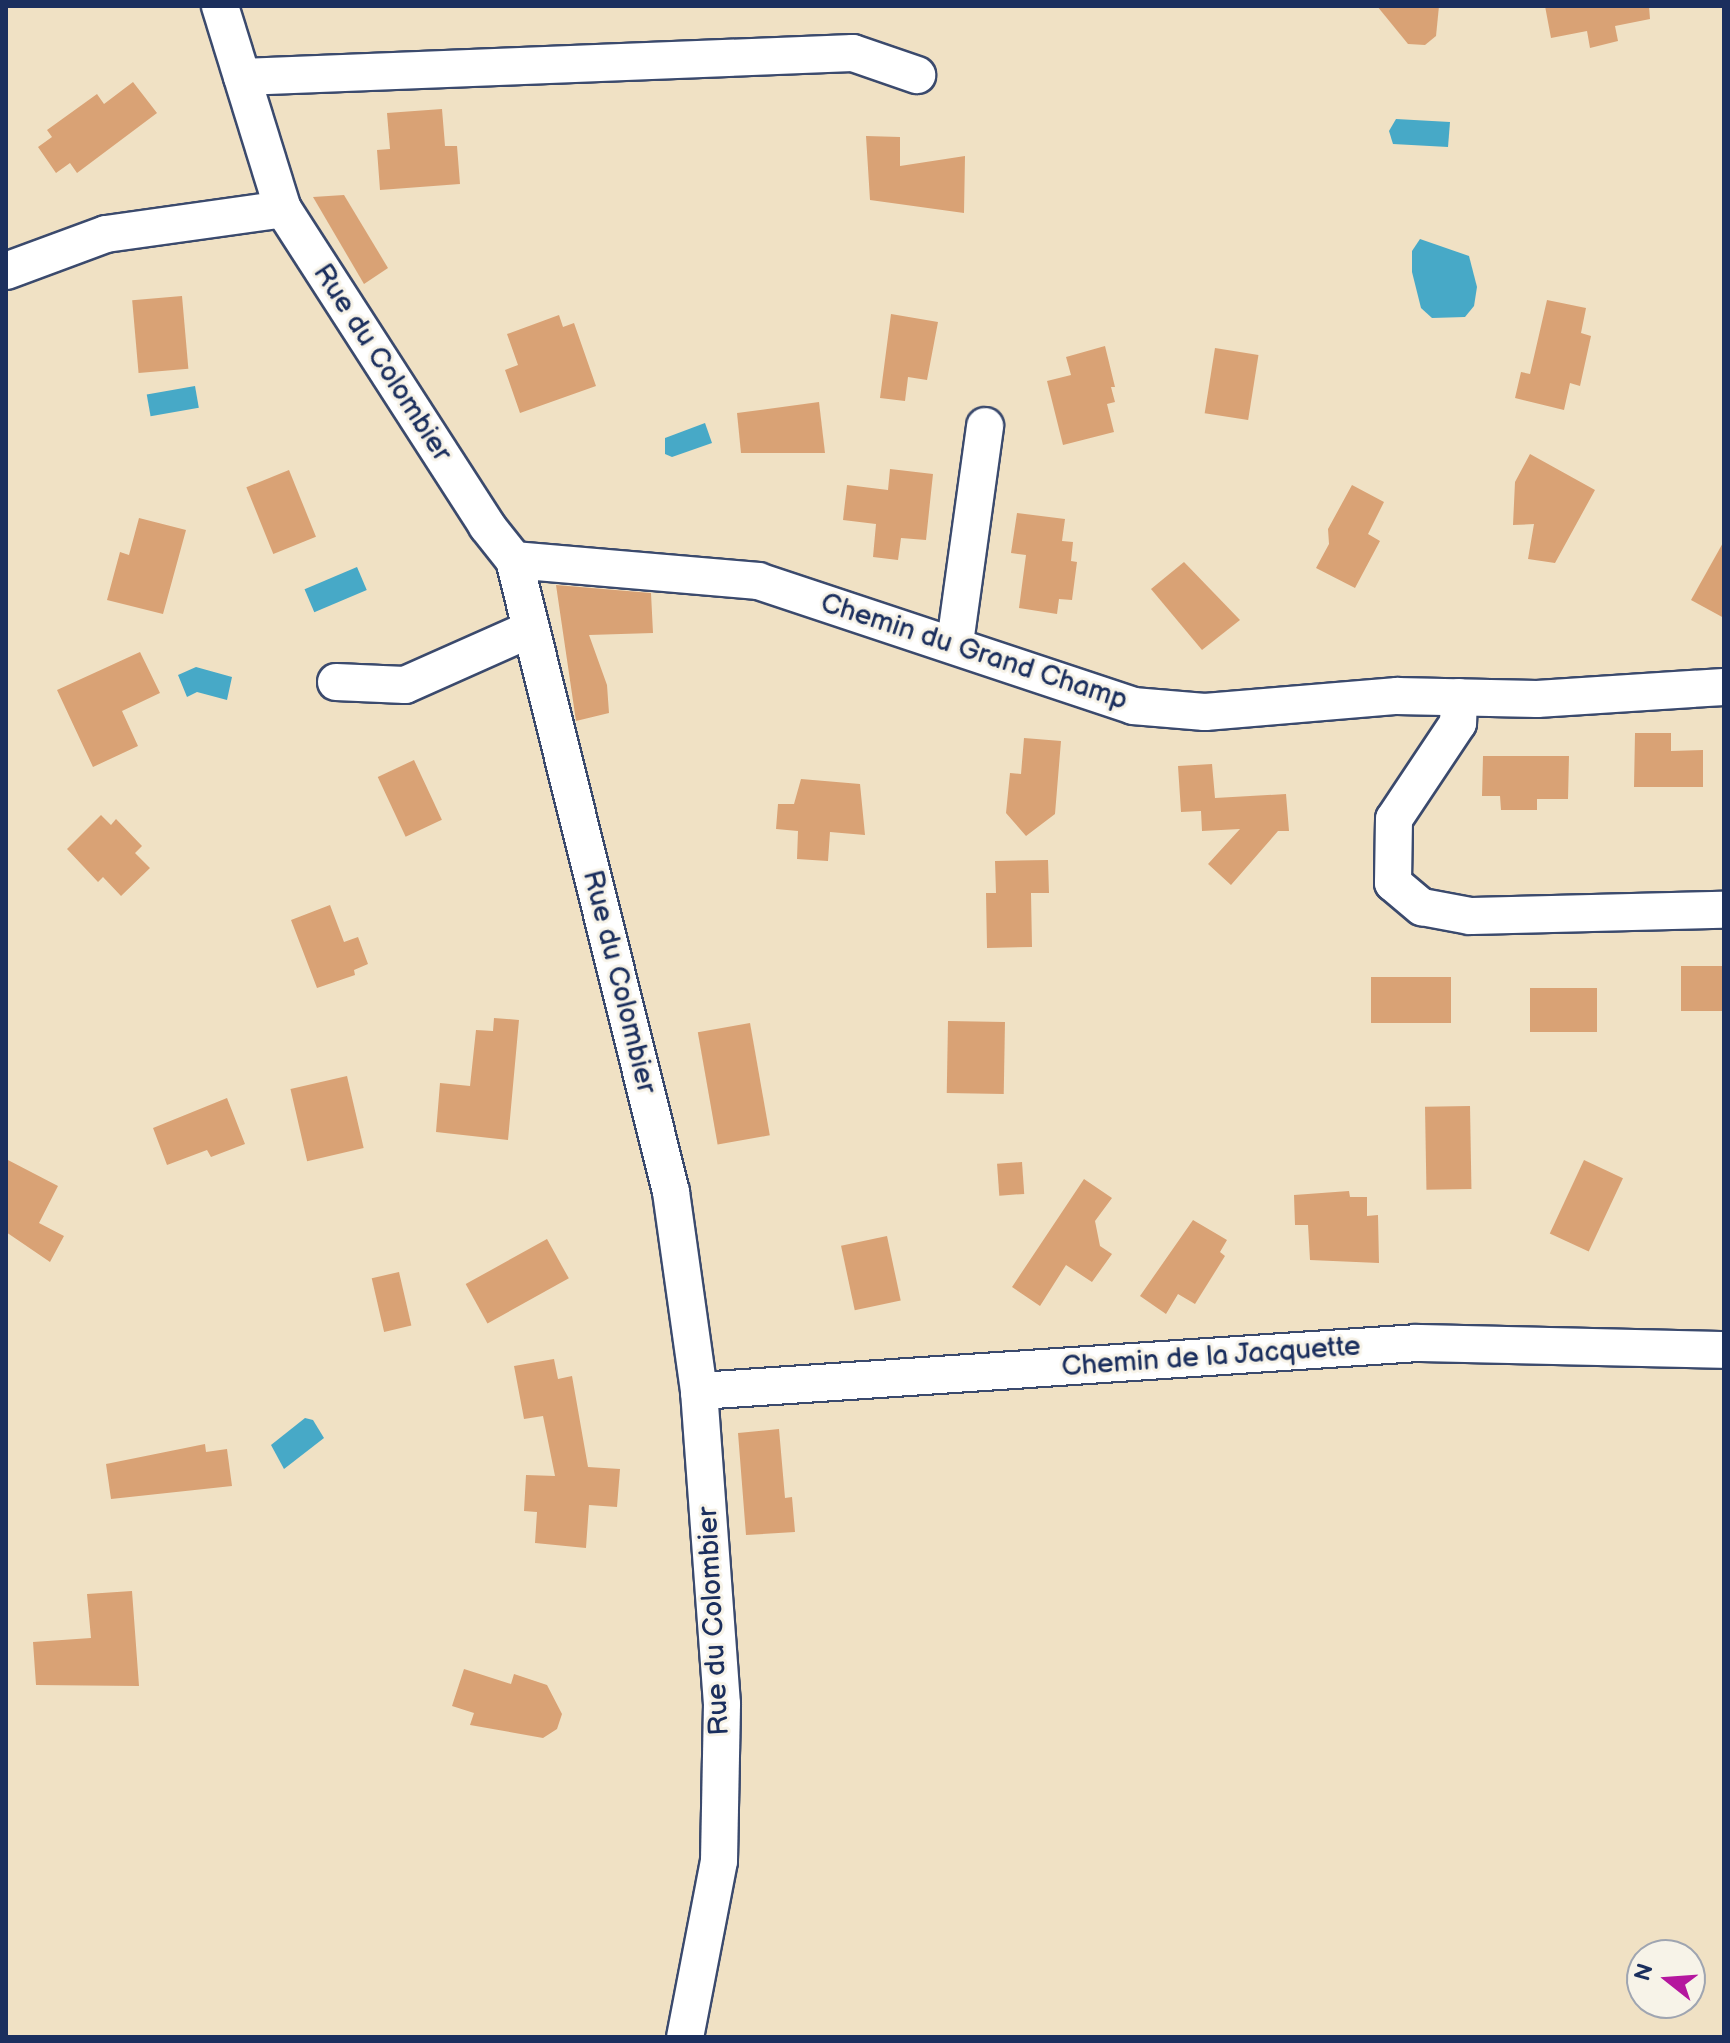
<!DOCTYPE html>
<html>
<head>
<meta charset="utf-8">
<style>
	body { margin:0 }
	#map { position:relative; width:1730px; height:2043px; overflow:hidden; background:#f0e1c4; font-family:"Balsamiq Sans",sans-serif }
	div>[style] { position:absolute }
	.water>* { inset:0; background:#47a9c7; transform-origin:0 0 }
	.building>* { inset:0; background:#d9a275; transform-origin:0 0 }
	.roads { filter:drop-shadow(2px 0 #3b4a6d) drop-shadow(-2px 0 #3b4a6d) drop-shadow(0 2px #3b4a6d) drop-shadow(0 -2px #3b4a6d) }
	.minor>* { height:36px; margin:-18px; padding:0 18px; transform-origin:18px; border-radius:18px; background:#fff }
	span { translate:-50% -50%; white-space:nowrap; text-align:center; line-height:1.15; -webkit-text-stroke:6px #f7f3e8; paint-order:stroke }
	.street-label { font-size:28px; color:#1b2f5e }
	.frame { position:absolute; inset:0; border:8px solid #1b2f5e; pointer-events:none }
	.north { position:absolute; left:1626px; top:1939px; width:80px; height:80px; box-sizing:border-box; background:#f7f3e8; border:2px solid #9fa5b1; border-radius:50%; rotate:287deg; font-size:22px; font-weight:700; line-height:32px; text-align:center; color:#1b2f5e }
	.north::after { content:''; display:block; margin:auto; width:28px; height:36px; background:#b5179e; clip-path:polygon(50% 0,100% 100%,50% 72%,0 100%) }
</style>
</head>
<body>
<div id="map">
	<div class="water">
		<div style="clip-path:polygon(1396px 119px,1450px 122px,1448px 147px,1393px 144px,1389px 131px)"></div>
		<div style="clip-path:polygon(1420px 239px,1469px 256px,1477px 287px,1474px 306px,1465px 317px,1432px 318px,1421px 308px,1412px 272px,1412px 251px)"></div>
		<div style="left:195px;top:386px;width:22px;height:49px;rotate:80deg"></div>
		<div style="clip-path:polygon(705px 423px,712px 443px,672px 457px,665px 454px,665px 438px)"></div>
		<div style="left:357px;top:567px;width:25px;height:57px;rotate:67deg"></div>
		<div style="clip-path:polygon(196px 667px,232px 677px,227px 700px,197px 692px,187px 697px,178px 675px)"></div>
		<div style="clip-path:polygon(305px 1418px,313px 1420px,324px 1438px,284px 1469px,271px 1445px)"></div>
	</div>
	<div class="building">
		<div style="clip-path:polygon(1377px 6px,1439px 6px,1436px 36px,1425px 45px,1408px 44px)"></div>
		<div style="clip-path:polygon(1545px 6px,1649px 6px,1650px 19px,1615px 26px,1618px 41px,1590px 48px,1587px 31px,1551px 38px)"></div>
		<div style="clip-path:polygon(133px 82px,157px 113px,77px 173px,70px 163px,56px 173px,38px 147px,52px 137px,47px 130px,97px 94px,104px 104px)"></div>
		<div style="clip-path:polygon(442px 109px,445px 146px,457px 146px,460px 184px,380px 190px,377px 150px,390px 149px,387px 113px)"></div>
		<div style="clip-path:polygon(866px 136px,900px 137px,900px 166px,965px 156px,964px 213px,870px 200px)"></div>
		<div style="clip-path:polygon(344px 195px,388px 268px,364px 284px,313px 197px)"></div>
		<div style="left:182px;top:296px;width:73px;height:50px;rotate:85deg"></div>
		<div style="clip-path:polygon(1547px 300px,1586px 308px,1581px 333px,1591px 336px,1580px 386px,1570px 383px,1564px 410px,1515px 398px,1521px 372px,1530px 374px)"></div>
		<div style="clip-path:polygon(891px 314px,938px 322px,927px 380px,908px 377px,905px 401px,880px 398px)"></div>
		<div style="clip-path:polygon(559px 315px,563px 327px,574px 323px,596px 386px,520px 413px,505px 370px,518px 365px,507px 334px)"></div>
		<div style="clip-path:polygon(1105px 346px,1115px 387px,1111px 387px,1115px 402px,1107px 404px,1114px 432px,1063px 445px,1047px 381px,1071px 375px,1066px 357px)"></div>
		<div style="left:1215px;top:348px;width:44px;height:66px;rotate:9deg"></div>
		<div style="clip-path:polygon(819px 402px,825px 453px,741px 453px,737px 413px)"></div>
		<div style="clip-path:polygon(1530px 454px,1595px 490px,1555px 563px,1528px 559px,1534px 524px,1513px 525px,1515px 482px)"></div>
		<div style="clip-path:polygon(890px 469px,933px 474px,926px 540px,901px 538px,898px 560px,873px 557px,876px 524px,843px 520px,847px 485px,888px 490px)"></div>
		<div style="left:289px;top:470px;width:72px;height:46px;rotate:68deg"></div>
		<div style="clip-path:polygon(1352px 485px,1384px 502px,1368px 534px,1380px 541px,1355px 588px,1316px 568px,1329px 544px,1328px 529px)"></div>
		<div style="clip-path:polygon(1017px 513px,1065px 519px,1062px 541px,1073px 542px,1071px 561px,1077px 562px,1072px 600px,1059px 599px,1057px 614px,1019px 608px,1026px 555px,1011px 553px)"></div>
		<div style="clip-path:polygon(139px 518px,186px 530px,163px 614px,107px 600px,120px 552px,129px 555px)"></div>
		<div style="clip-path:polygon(1724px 541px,1724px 618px,1691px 600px)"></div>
		<div style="clip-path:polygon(1184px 562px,1240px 620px,1202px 650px,1151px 589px)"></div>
		<div style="clip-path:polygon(556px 585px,651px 593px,653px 633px,589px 635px,607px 685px,609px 713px,576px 721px)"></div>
		<div style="clip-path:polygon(140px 652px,160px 693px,122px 711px,138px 746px,93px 767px,57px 690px)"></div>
		<div style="clip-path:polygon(1635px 733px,1671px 733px,1671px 751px,1703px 750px,1703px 787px,1634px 787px)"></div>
		<div style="clip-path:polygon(1024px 738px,1061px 741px,1055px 814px,1026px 836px,1006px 813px,1010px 773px,1021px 774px)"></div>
		<div style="clip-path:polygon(1483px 756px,1569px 756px,1568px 799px,1537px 799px,1537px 810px,1501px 810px,1500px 796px,1482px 796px)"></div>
		<div style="left:414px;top:760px;width:66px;height:40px;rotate:65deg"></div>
		<div style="clip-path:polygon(1212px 764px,1215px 798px,1286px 794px,1289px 831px,1278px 831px,1231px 885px,1208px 864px,1240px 829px,1202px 831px,1201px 811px,1181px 812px,1178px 766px)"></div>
		<div style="clip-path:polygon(801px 779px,860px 784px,865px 835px,830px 832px,828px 861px,797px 859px,798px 831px,776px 829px,778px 804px,794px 804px)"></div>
		<div style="clip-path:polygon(101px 815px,111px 825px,116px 819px,142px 846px,135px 853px,150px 868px,121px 896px,103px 877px,98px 882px,67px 849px)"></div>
		<div style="clip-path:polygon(1048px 860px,1049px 893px,1031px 893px,1032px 947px,987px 948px,986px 893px,996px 893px,995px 861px)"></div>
		<div style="clip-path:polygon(330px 905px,344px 942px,358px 937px,368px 964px,354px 970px,355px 975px,317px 988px,291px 920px)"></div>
		<div style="left:1724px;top:966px;width:45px;height:43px;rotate:90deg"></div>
		<div style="left:1371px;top:977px;width:80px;height:46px"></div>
		<div style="left:1530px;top:988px;width:67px;height:44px"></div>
		<div style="clip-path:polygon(494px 1018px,519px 1020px,508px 1140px,436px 1132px,440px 1083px,470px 1086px,476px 1030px,493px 1031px)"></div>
		<div style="left:948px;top:1021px;width:57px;height:72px;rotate:1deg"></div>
		<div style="left:750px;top:1023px;width:114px;height:53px;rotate:80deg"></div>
		<div style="left:347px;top:1076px;width:74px;height:58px;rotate:77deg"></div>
		<div style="clip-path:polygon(227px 1098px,245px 1144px,211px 1157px,207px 1150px,167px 1165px,153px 1128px)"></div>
		<div style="left:1470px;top:1106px;width:83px;height:45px;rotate:89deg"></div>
		<div style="clip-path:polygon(6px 1159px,58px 1186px,39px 1223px,64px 1236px,50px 1262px,6px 1232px)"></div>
		<div style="left:1584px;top:1160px;width:43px;height:81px;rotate:25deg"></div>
		<div style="left:1022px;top:1162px;width:32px;height:25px;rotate:86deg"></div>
		<div style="clip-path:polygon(1084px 1179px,1112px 1198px,1095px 1221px,1100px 1246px,1112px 1254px,1092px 1282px,1066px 1265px,1040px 1306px,1012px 1287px)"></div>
		<div style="clip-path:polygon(1349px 1191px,1350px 1197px,1367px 1197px,1367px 1216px,1378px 1215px,1379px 1263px,1310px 1260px,1308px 1225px,1295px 1225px,1294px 1195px)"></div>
		<div style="clip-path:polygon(1193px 1220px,1227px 1240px,1220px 1252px,1225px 1256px,1195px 1304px,1178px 1294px,1166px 1314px,1140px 1296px)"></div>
		<div style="left:887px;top:1236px;width:66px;height:47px;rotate:78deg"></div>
		<div style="left:547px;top:1239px;width:45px;height:93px;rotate:61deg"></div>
		<div style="left:399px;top:1272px;width:55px;height:28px;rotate:77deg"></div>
		<div style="clip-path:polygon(554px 1359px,558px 1379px,572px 1376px,588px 1467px,620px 1469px,617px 1507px,589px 1505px,586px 1548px,535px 1543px,537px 1512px,524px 1511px,526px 1475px,555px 1476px,543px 1416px,524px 1419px,514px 1366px)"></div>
		<div style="clip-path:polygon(779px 1429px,785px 1498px,792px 1497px,795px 1532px,746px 1535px,738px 1433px)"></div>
		<div style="clip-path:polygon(205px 1444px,206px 1452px,227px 1449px,232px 1486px,111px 1499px,106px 1464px)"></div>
		<div style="clip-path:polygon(132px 1591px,139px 1686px,36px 1685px,33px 1642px,91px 1638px,87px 1594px)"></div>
		<div style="clip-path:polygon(464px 1669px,511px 1684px,514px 1674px,547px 1685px,562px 1714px,557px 1729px,543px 1738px,470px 1725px,474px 1713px,452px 1706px)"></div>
	</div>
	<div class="roads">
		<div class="minor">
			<div style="left:220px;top:6px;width:213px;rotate:72.8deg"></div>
			<div style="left:283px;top:209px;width:377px;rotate:57.2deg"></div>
			<div style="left:487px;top:526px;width:43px;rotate:51.5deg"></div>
			<div style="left:514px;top:560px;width:651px;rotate:76.05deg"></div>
			<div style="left:671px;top:1192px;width:201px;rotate:82deg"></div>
			<div style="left:699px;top:1391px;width:314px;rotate:85.8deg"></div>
			<div style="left:722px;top:1704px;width:157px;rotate:91.1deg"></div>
			<div style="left:719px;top:1861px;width:179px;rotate:100.9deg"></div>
			<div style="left:242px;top:77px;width:611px;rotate:-2.25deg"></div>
			<div style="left:853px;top:53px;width:68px;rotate:19deg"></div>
			<div style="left:6px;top:271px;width:107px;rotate:-20.3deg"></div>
			<div style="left:106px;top:234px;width:179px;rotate:-8deg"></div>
			<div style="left:514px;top:560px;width:245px;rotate:4.9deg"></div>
			<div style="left:758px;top:581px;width:395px;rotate:18.4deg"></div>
			<div style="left:1133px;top:706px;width:72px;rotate:4.8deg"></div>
			<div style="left:1205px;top:712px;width:193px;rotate:-4.8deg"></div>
			<div style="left:1397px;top:696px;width:140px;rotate:1.2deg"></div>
			<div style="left:1537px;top:699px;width:187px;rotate:-3.7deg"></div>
			<div style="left:955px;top:643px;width:219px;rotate:-82.1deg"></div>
			<div style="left:336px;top:682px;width:69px;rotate:2.5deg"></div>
			<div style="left:405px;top:685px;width:138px;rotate:-24deg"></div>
			<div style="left:1459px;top:697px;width:26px;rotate:92deg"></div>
			<div style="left:1458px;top:723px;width:115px;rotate:123.7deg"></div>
			<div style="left:1394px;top:819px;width:64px;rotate:90.9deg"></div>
			<div style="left:1393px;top:883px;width:38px;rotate:40deg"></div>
			<div style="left:1422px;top:907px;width:49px;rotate:10.6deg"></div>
			<div style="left:1470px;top:916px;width:254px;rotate:-1.4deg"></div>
			<div style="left:699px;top:1391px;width:720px;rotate:-3.82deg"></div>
			<div style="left:1417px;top:1343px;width:307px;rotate:1.3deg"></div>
		</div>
	</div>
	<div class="street-label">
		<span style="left:382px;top:363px;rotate:57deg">Rue du Colombier</span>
		<span style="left:974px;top:652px;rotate:18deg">Chemin du Grand Champ</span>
		<span style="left:619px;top:982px;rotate:76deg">Rue du Colombier</span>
		<span style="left:1211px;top:1357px;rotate:-4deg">Chemin de la Jacquette</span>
		<span style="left:714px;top:1621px;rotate:-93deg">Rue du Colombier</span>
	</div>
	<div class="frame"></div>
	<div class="north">N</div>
</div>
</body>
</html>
